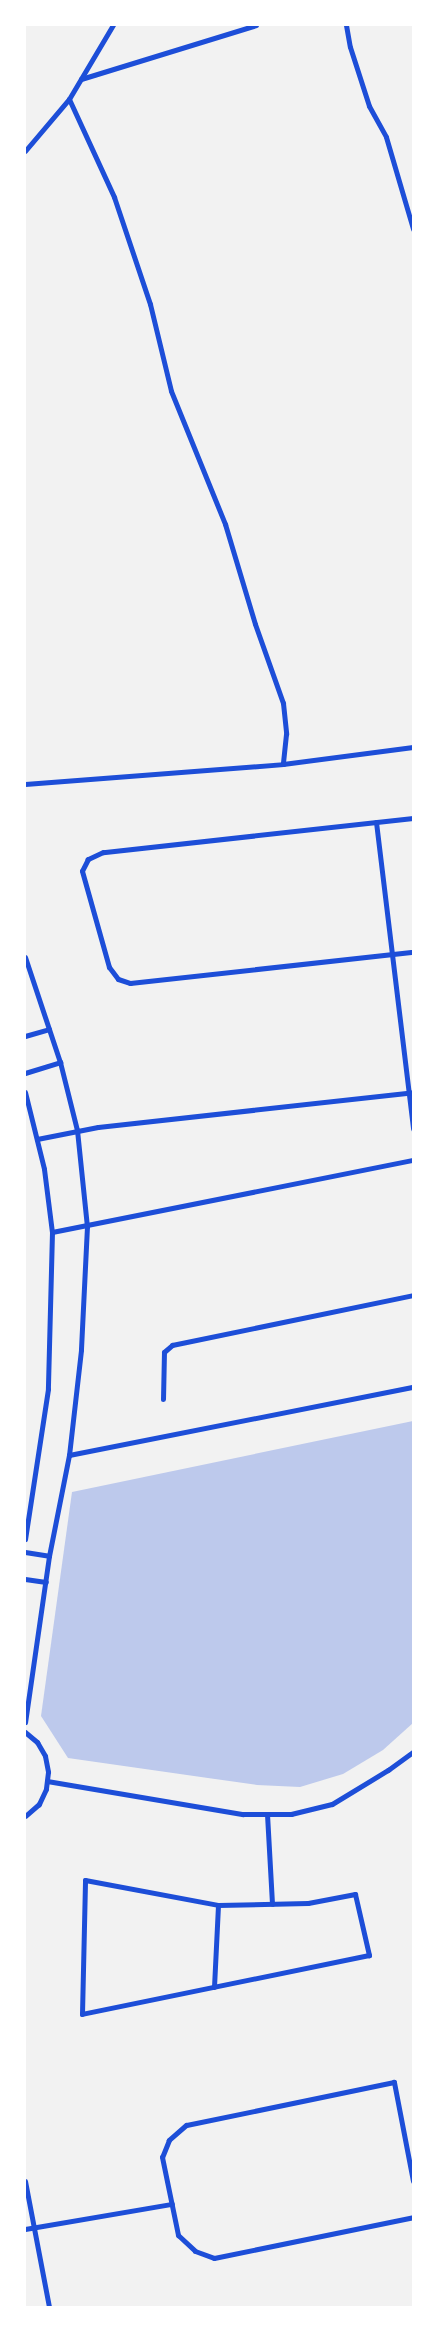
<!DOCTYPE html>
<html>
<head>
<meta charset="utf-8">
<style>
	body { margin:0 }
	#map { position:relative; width:438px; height:2332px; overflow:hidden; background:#f2f2f2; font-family:"Archivo Narrow",sans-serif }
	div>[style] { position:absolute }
	.building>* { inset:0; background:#bdc9ec }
	.minor>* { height:5px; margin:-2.5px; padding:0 2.5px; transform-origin:2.5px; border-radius:2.5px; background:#1d4ed8 }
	span { translate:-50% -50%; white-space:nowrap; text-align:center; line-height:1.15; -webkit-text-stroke:4px #fff; paint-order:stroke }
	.frame { position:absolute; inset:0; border:26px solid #fff; pointer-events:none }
</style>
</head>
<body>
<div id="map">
	<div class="building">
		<div style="clip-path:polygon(413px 1421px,413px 1723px,383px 1750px,343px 1774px,300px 1787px,257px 1785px,68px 1758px,41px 1716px,72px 1492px)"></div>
	</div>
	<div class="minor">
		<div style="left:346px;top:25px;width:22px;rotate:80deg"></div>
		<div style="left:350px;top:47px;width:62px;rotate:72.1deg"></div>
		<div style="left:369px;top:106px;width:35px;rotate:61deg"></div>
		<div style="left:386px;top:137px;width:96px;rotate:73.6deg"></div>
		<div style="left:81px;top:79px;width:183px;rotate:-17.1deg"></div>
		<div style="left:69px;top:99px;width:108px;rotate:65.3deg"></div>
		<div style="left:114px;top:197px;width:113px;rotate:71.4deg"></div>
		<div style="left:150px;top:304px;width:89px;rotate:76.4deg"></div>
		<div style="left:171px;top:391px;width:144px;rotate:67.9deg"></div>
		<div style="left:225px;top:524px;width:104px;rotate:73.3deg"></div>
		<div style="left:255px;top:624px;width:84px;rotate:70.5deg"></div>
		<div style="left:283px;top:703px;width:31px;rotate:84deg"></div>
		<div style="left:286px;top:734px;width:30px;rotate:96deg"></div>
		<div style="left:25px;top:151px;width:68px;rotate:-49.8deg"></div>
		<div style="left:69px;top:99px;width:86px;rotate:-59.3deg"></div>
		<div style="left:25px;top:784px;width:259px;rotate:-4.4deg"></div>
		<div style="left:283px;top:764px;width:131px;rotate:-7.5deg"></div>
		<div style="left:413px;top:818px;width:312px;rotate:173.7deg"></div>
		<div style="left:103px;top:852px;width:17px;rotate:155deg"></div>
		<div style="left:88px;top:859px;width:13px;rotate:117deg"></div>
		<div style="left:82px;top:871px;width:100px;rotate:74.3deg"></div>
		<div style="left:109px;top:967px;width:15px;rotate:53deg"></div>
		<div style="left:118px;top:979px;width:13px;rotate:18deg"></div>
		<div style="left:130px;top:983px;width:285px;rotate:-6.3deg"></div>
		<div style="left:376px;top:822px;width:309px;rotate:83.1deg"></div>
		<div style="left:25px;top:957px;width:111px;rotate:71.6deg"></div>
		<div style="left:60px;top:1062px;width:70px;rotate:76deg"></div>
		<div style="left:77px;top:1130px;width:97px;rotate:84.1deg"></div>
		<div style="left:87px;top:1226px;width:124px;rotate:92.8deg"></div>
		<div style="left:81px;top:1350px;width:106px;rotate:96.5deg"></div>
		<div style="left:69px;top:1455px;width:103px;rotate:101.2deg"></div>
		<div style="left:49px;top:1556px;width:168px;rotate:98.2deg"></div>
		<div style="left:25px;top:1036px;width:25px;rotate:-16deg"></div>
		<div style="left:25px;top:1073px;width:37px;rotate:-17deg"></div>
		<div style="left:25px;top:1092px;width:79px;rotate:76.1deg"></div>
		<div style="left:44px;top:1169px;width:64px;rotate:82.8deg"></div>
		<div style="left:52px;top:1232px;width:157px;rotate:91.5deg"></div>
		<div style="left:48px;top:1389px;width:152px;rotate:98.7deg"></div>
		<div style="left:37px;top:1139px;width:62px;rotate:-11.1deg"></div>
		<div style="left:98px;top:1127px;width:317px;rotate:-6.3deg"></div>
		<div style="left:52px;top:1232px;width:368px;rotate:-11.3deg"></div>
		<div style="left:163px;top:1399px;width:47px;rotate:-88.8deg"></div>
		<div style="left:164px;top:1352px;width:11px;rotate:-41deg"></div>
		<div style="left:172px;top:1345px;width:246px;rotate:-11.7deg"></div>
		<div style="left:69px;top:1455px;width:351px;rotate:-11.2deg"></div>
		<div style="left:25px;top:1552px;width:24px;rotate:9deg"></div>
		<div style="left:25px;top:1579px;width:21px;rotate:8deg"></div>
		<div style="left:25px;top:1732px;width:16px;rotate:40deg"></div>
		<div style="left:37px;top:1742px;width:16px;rotate:60deg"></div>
		<div style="left:45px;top:1756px;width:16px;rotate:79deg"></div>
		<div style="left:48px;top:1772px;width:17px;rotate:97deg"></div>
		<div style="left:46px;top:1789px;width:17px;rotate:115deg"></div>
		<div style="left:39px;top:1804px;width:18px;rotate:139deg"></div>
		<div style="left:47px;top:1781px;width:199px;rotate:9.6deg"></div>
		<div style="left:243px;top:1814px;width:48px"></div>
		<div style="left:291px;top:1814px;width:42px;rotate:-13.7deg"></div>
		<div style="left:332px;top:1804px;width:66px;rotate:-31.3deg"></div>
		<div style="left:388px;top:1770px;width:31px;rotate:-36deg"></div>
		<div style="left:267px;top:1814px;width:90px;rotate:86.8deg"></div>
		<div style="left:85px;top:1880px;width:135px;rotate:10.6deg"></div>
		<div style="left:218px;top:1905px;width:90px;rotate:-1.3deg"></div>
		<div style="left:308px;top:1903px;width:48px;rotate:-10.8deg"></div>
		<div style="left:355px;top:1894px;width:63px;rotate:77.1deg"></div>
		<div style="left:369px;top:1955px;width:293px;rotate:168.4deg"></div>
		<div style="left:82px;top:2014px;width:134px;rotate:-88.7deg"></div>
		<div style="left:214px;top:1987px;width:82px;rotate:-87.2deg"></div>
		<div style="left:25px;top:2181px;width:128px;rotate:79.2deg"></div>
		<div style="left:413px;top:2181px;width:101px;rotate:-100.9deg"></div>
		<div style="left:394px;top:2082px;width:212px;rotate:168.3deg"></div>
		<div style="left:186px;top:2125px;width:23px;rotate:139deg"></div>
		<div style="left:169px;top:2140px;width:18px;rotate:112deg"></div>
		<div style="left:162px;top:2157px;width:80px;rotate:78.4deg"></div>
		<div style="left:178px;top:2235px;width:23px;rotate:43deg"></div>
		<div style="left:195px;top:2251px;width:20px;rotate:20deg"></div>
		<div style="left:214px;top:2258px;width:203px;rotate:-11.6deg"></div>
		<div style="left:25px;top:2229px;width:149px;rotate:-9.7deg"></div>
	</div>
	<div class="frame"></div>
</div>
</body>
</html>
